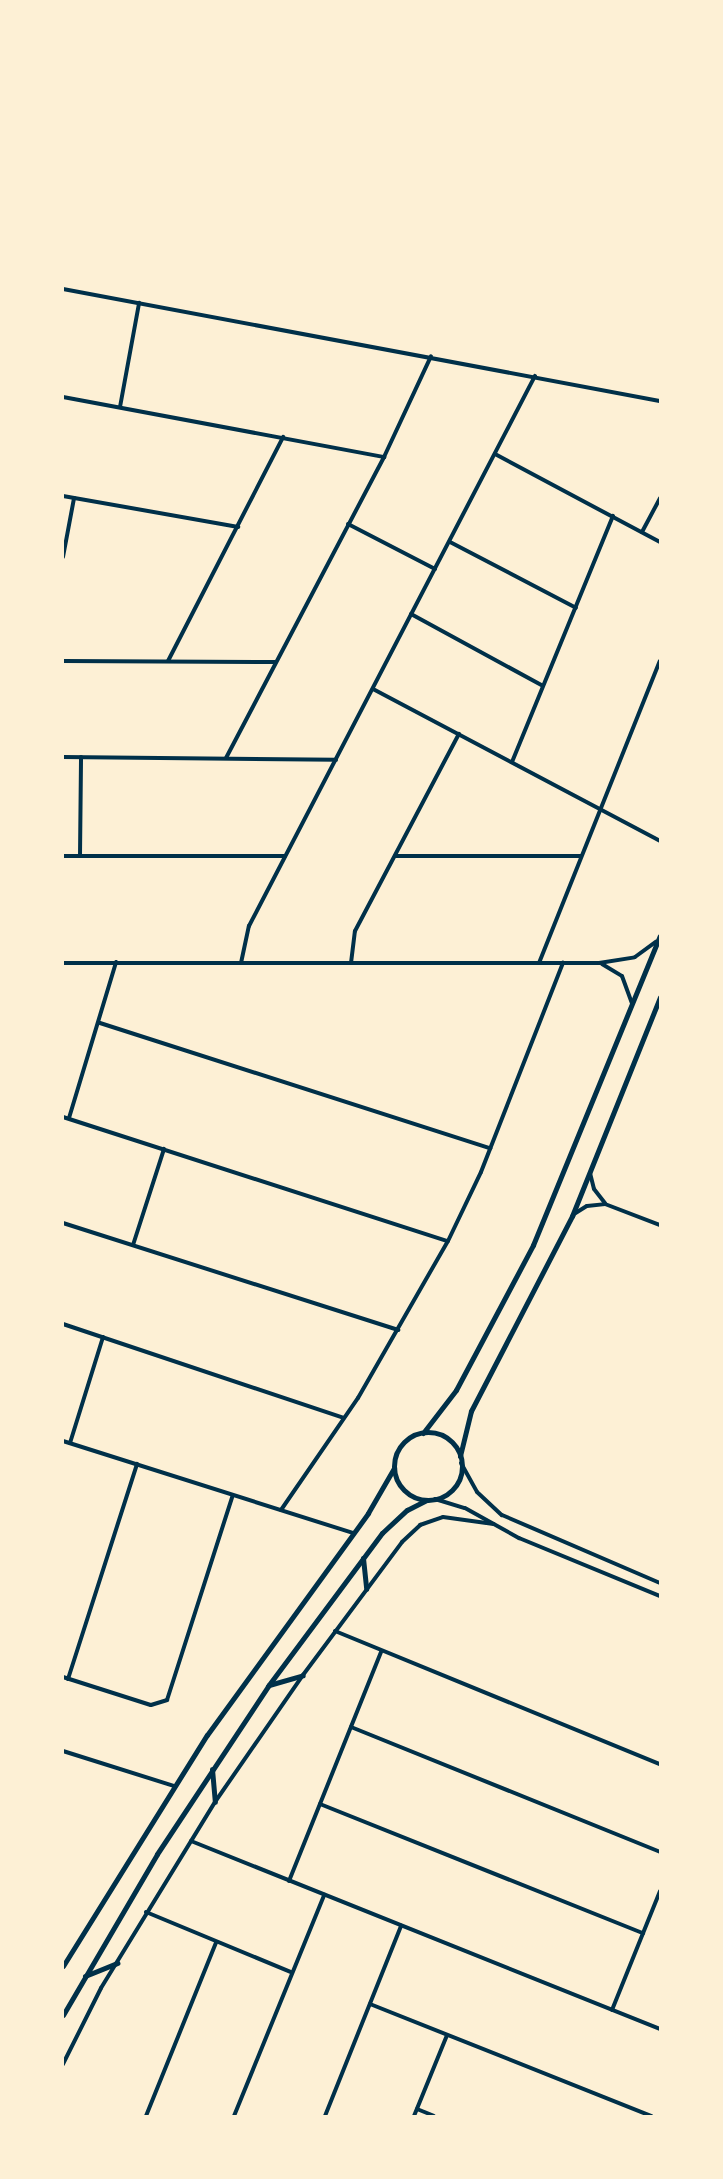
<!DOCTYPE html>
<html>
<head>
<meta charset="utf-8">
<style>
	body { margin:0 }
	#map { position:relative; width:723px; height:2179px; overflow:hidden; background:#fdf0d5; font-family:"Exo 2",sans-serif }
	div>[style] { position:absolute }
	.minor>* { height:4px; margin:-2px; padding:0 2px; transform-origin:2px; border-radius:2px; background:#003049 }
	.tertiary>* { height:5px; margin:-2.5px; padding:0 2.5px; transform-origin:2.5px; border-radius:2.5px; background:#003049 }
	.tertiary>.ring { margin:-2.5px; padding:0; box-sizing:content-box; background:none; border:5px solid #003049; border-radius:50% }
	span { translate:-50% -50%; white-space:nowrap; text-align:center; line-height:1.15; -webkit-text-stroke:5px #fdf0d5; paint-order:stroke }
	.frame { position:absolute; inset:0; border:64px solid #fdf0d5; pointer-events:none }
</style>
</head>
<body>
<div id="map">
	<div class="minor">
		<div style="left:63px;top:289px;width:607px;rotate:10.63deg"></div>
		<div style="left:63px;top:397px;width:327px;rotate:10.6deg"></div>
		<div style="left:120px;top:407px;width:106px;rotate:-79.6deg"></div>
		<div style="left:495px;top:454px;width:187px;rotate:28.1deg"></div>
		<div style="left:63px;top:496px;width:178px;rotate:10deg"></div>
		<div style="left:348px;top:524px;width:98px;rotate:27.3deg"></div>
		<div style="left:642px;top:532px;width:38px;rotate:-62deg"></div>
		<div style="left:450px;top:542px;width:142px;rotate:27.6deg"></div>
		<div style="left:63px;top:557px;width:60px;rotate:-79.4deg"></div>
		<div style="left:411px;top:614px;width:150px;rotate:28.6deg"></div>
		<div style="left:63px;top:661px;width:212px;rotate:0.3deg"></div>
		<div style="left:168px;top:661px;width:252px;rotate:-62.8deg"></div>
		<div style="left:373px;top:689px;width:325px;rotate:27.9deg"></div>
		<div style="left:63px;top:757px;width:273px;rotate:0.6deg"></div>
		<div style="left:226px;top:758px;width:340px;rotate:-62.3deg"></div>
		<div style="left:384px;top:457px;width:111px;rotate:-65deg"></div>
		<div style="left:512px;top:762px;width:266px;rotate:-67.7deg"></div>
		<div style="left:63px;top:856px;width:222px"></div>
		<div style="left:80px;top:856px;width:99px;rotate:-89.4deg"></div>
		<div style="left:395px;top:856px;width:186px"></div>
		<div style="left:63px;top:963px;width:536px"></div>
		<div style="left:599px;top:963px;width:36px;rotate:-9deg"></div>
		<div style="left:635px;top:957px;width:26px;rotate:-36deg"></div>
		<div style="left:241px;top:963px;width:38px;rotate:-78deg"></div>
		<div style="left:249px;top:926px;width:620px;rotate:-62.53deg"></div>
		<div style="left:351px;top:963px;width:32px;rotate:-83deg"></div>
		<div style="left:355px;top:931px;width:223px;rotate:-62.2deg"></div>
		<div style="left:539px;top:963px;width:325px;rotate:-68.2deg"></div>
		<div style="left:602px;top:964px;width:23px;rotate:31deg"></div>
		<div style="left:622px;top:976px;width:30px;rotate:70deg"></div>
		<div style="left:100px;top:1023px;width:410px;rotate:17.8deg"></div>
		<div style="left:63px;top:1117px;width:404px;rotate:17.9deg"></div>
		<div style="left:69px;top:1118px;width:163px;rotate:-73.2deg"></div>
		<div style="left:590px;top:1173px;width:16px;rotate:76deg"></div>
		<div style="left:594px;top:1189px;width:18px;rotate:52deg"></div>
		<div style="left:574px;top:1214px;width:15px;rotate:-32deg"></div>
		<div style="left:587px;top:1206px;width:18px;rotate:-6deg"></div>
		<div style="left:605px;top:1204px;width:59px;rotate:20.9deg"></div>
		<div style="left:63px;top:1223px;width:352px;rotate:17.7deg"></div>
		<div style="left:133px;top:1245px;width:101px;rotate:-72.1deg"></div>
		<div style="left:63px;top:1324px;width:296px;rotate:18.5deg"></div>
		<div style="left:63px;top:1441px;width:304px;rotate:17.6deg"></div>
		<div style="left:70px;top:1443px;width:111px;rotate:-72.7deg"></div>
		<div style="left:461px;top:1463px;width:33px;rotate:61deg"></div>
		<div style="left:477px;top:1492px;width:34px;rotate:43deg"></div>
		<div style="left:502px;top:1515px;width:172px;rotate:23.3deg"></div>
		<div style="left:435px;top:1499px;width:31px;rotate:17deg"></div>
		<div style="left:465px;top:1508px;width:62px;rotate:29.1deg"></div>
		<div style="left:519px;top:1538px;width:152px;rotate:22.4deg"></div>
		<div style="left:281px;top:1510px;width:136px;rotate:-55.5deg"></div>
		<div style="left:358px;top:1398px;width:181px;rotate:-60.2deg"></div>
		<div style="left:448px;top:1241px;width:76px;rotate:-64.4deg"></div>
		<div style="left:481px;top:1172px;width:225px;rotate:-68.6deg"></div>
		<div style="left:335px;top:1631px;width:351px;rotate:22.3deg"></div>
		<div style="left:63px;top:1677px;width:92px;rotate:17.7deg"></div>
		<div style="left:151px;top:1705px;width:17px;rotate:-17deg"></div>
		<div style="left:167px;top:1700px;width:215px;rotate:-72.2deg"></div>
		<div style="left:68px;top:1679px;width:226px;rotate:-72.2deg"></div>
		<div style="left:351px;top:1727px;width:333px;rotate:22deg"></div>
		<div style="left:63px;top:1751px;width:116px;rotate:17.5deg"></div>
		<div style="left:320px;top:1804px;width:348px;rotate:21.8deg"></div>
		<div style="left:191px;top:1841px;width:505px;rotate:21.84deg"></div>
		<div style="left:289px;top:1881px;width:247px;rotate:-68.1deg"></div>
		<div style="left:146px;top:1912px;width:157px;rotate:22.5deg"></div>
		<div style="left:370px;top:2004px;width:303px;rotate:21.7deg"></div>
		<div style="left:612px;top:2010px;width:128px;rotate:-68deg"></div>
		<div style="left:63px;top:2064px;width:85px;rotate:-63.4deg"></div>
		<div style="left:101px;top:1988px;width:218px;rotate:-58.5deg"></div>
		<div style="left:215px;top:1802px;width:155px;rotate:-55.3deg"></div>
		<div style="left:303px;top:1675px;width:166px;rotate:-53.3deg"></div>
		<div style="left:402px;top:1542px;width:25px;rotate:-43deg"></div>
		<div style="left:420px;top:1525px;width:24px;rotate:-19deg"></div>
		<div style="left:443px;top:1517px;width:51px;rotate:7.8deg"></div>
		<div style="left:417px;top:2109px;width:18px;rotate:22deg"></div>
		<div style="left:146px;top:2116px;width:187px;rotate:-68deg"></div>
		<div style="left:234px;top:2116px;width:239px;rotate:-67.8deg"></div>
		<div style="left:325px;top:2116px;width:205px;rotate:-68.2deg"></div>
		<div style="left:414px;top:2116px;width:87px;rotate:-67.8deg"></div>
	</div>
	<div class="tertiary">
		<div class="ring" style="left:394px;top:1432px;width:63px;height:63px"></div>
		<div style="left:423px;top:1433px;width:54px;rotate:-52.5deg"></div>
		<div style="left:456px;top:1390px;width:164px;rotate:-62deg"></div>
		<div style="left:533px;top:1245px;width:334px;rotate:-67.7deg"></div>
		<div style="left:460px;top:1456px;width:46px;rotate:-76.3deg"></div>
		<div style="left:471px;top:1411px;width:220px;rotate:-62.6deg"></div>
		<div style="left:572px;top:1216px;width:236px;rotate:-68.1deg"></div>
		<div style="left:363px;top:1558px;width:31px;rotate:84deg"></div>
		<div style="left:269px;top:1685px;width:35px;rotate:-16deg"></div>
		<div style="left:212px;top:1769px;width:33px;rotate:85deg"></div>
		<div style="left:63px;top:1966px;width:272px;rotate:-58.1deg"></div>
		<div style="left:207px;top:1735px;width:274px;rotate:-54deg"></div>
		<div style="left:368px;top:1513px;width:52px;rotate:-60deg"></div>
		<div style="left:85px;top:1976px;width:35px;rotate:-22deg"></div>
		<div style="left:63px;top:2015px;width:186px;rotate:-59.7deg"></div>
		<div style="left:157px;top:1854px;width:201px;rotate:-56.5deg"></div>
		<div style="left:268px;top:1686px;width:191px;rotate:-53.3deg"></div>
		<div style="left:382px;top:1533px;width:34px;rotate:-43deg"></div>
		<div style="left:407px;top:1510px;width:22px;rotate:-27deg"></div>
	</div>
	<div class="frame"></div>
</div>
</body>
</html>
